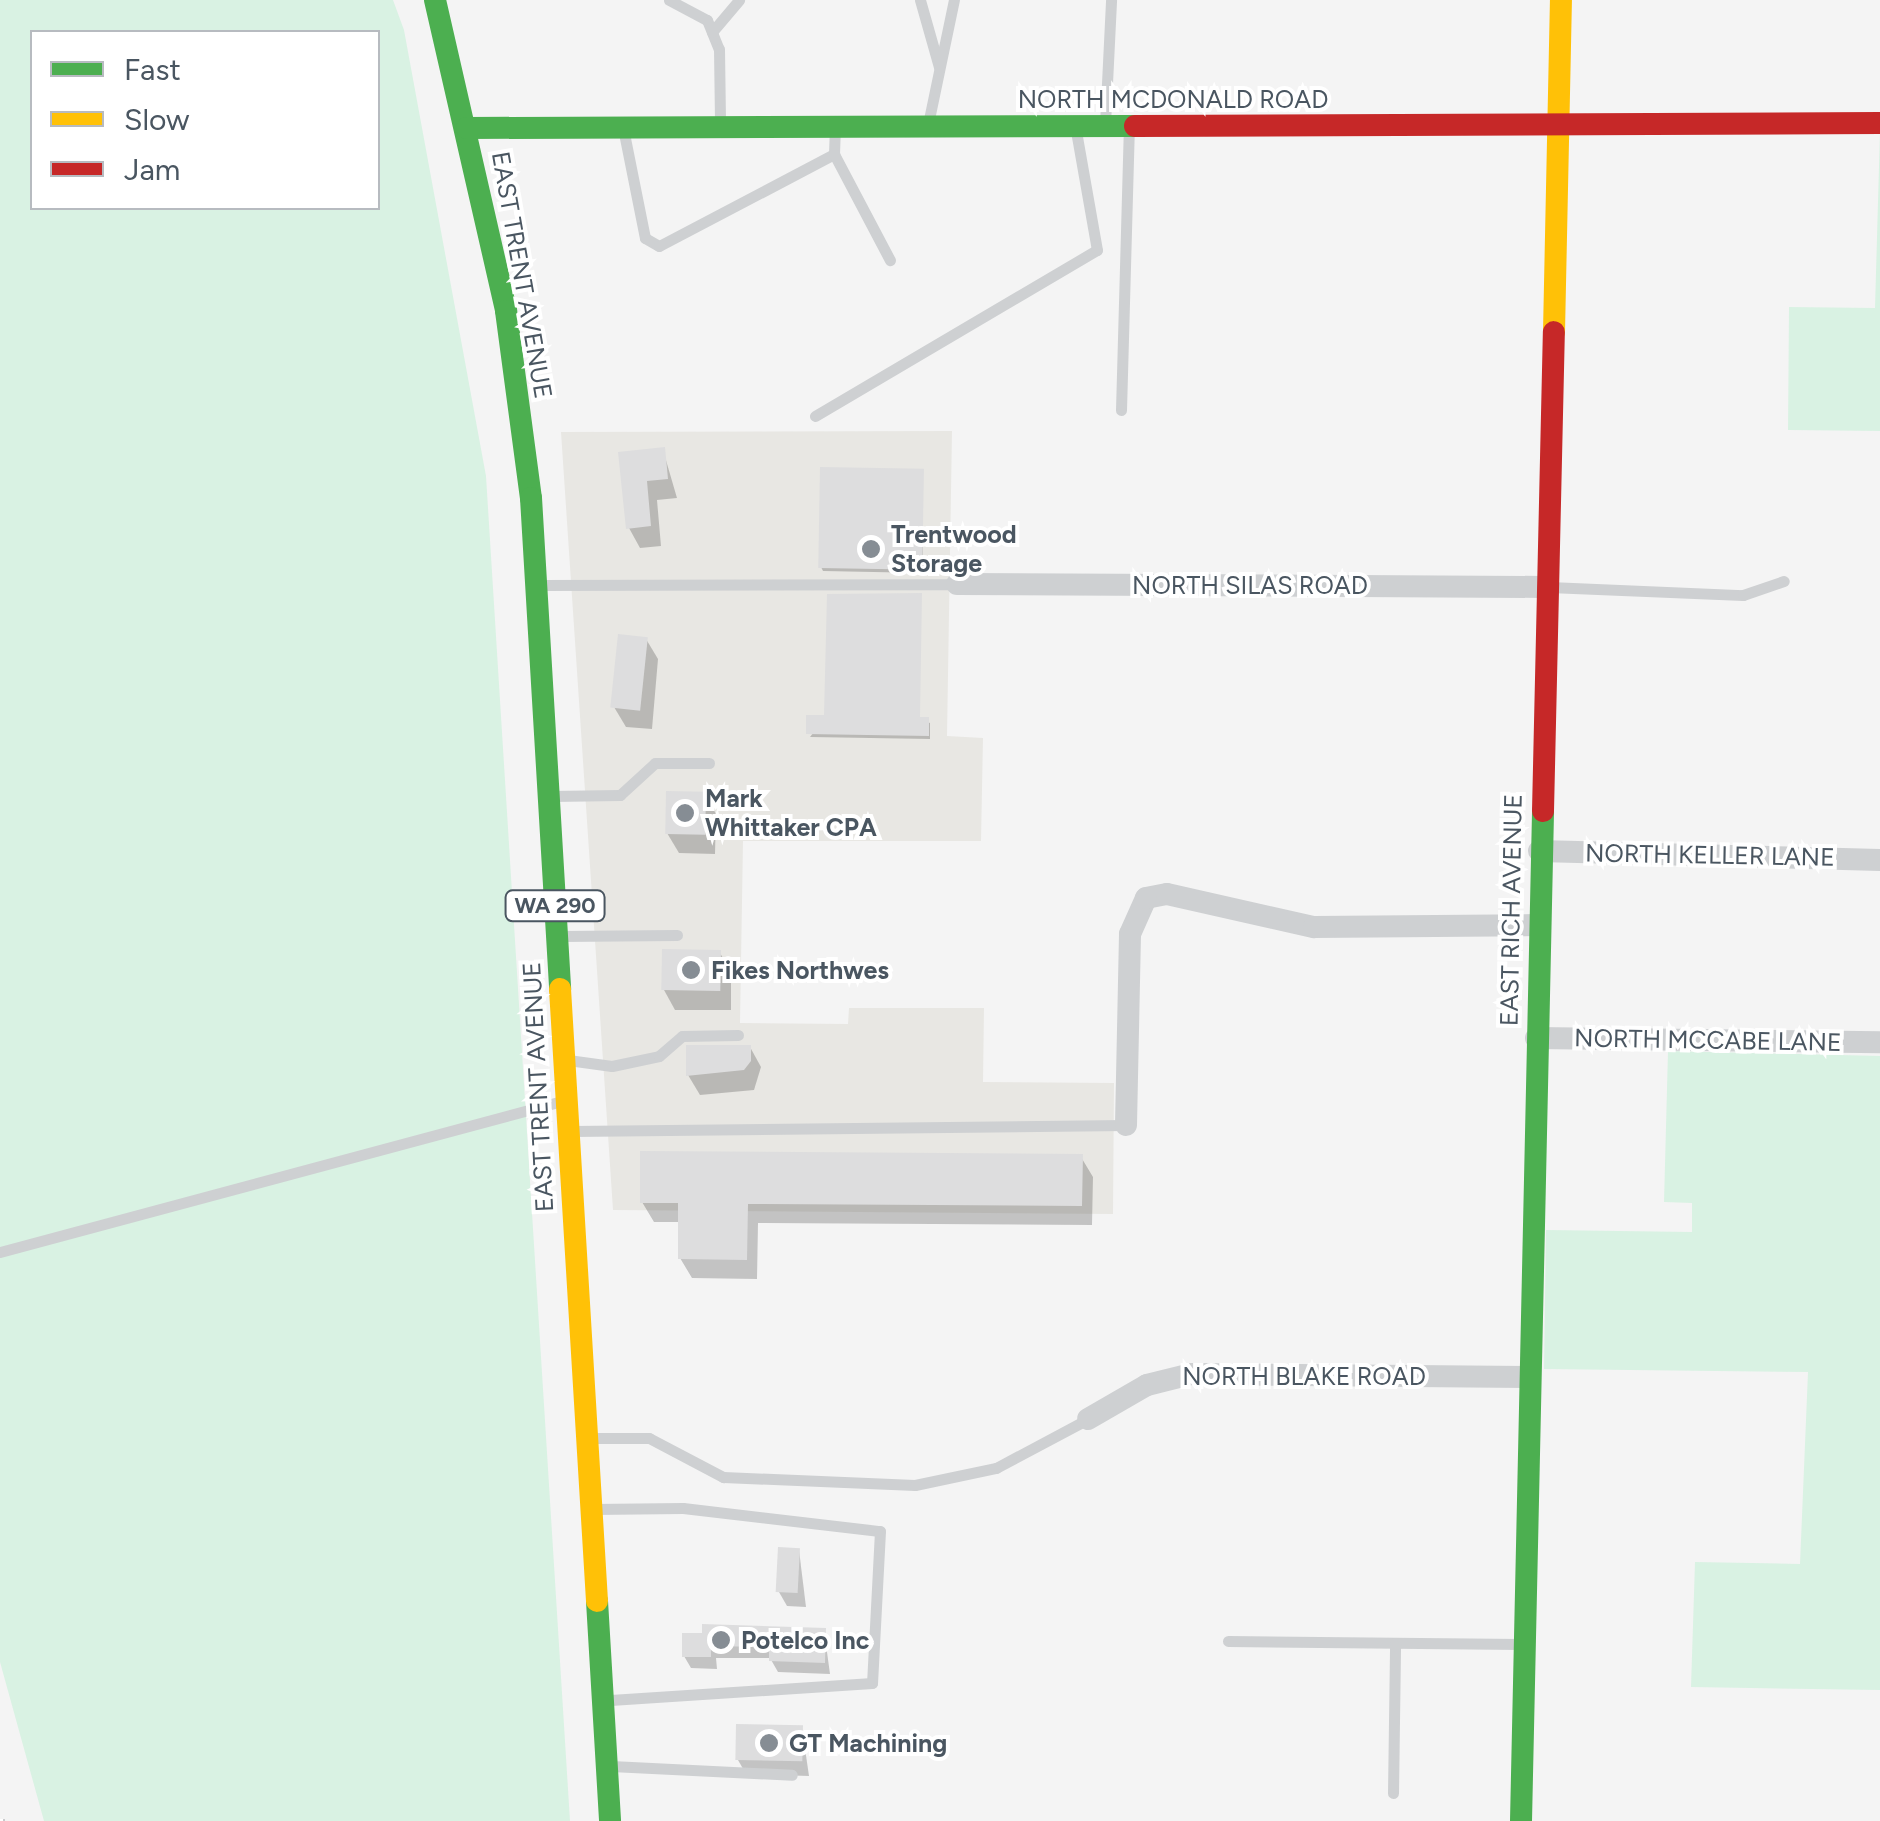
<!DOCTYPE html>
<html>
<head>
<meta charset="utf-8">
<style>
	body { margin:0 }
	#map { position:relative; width:1880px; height:1821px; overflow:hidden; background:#f4f4f4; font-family:Figtree,sans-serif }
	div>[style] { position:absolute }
	.commercial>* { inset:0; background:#e8e7e3 }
	.green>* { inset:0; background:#d9f2e3 }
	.shadow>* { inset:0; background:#0003 }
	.building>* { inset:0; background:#ddddde; transform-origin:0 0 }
	.lane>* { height:11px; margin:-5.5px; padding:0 5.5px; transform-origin:5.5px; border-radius:5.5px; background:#ced0d2 }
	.street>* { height:22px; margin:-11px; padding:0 11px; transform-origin:11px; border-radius:11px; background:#ced0d2 }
	.fast>* { height:22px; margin:-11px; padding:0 11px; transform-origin:11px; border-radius:11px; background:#4caf50 }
	.slow>* { height:22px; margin:-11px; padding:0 11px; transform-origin:11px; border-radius:11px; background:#ffc107 }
	.jam>* { height:22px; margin:-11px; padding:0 11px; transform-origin:11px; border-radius:11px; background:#c62828 }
	.rail>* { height:10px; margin-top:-5px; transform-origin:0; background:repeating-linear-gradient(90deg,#fff 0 19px,#c9cacc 0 38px); box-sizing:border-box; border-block:2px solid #c9cacc }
	.dots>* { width:28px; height:28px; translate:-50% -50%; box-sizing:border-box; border:5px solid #fff; border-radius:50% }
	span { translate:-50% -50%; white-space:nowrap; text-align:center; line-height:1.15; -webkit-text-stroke:8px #fff; paint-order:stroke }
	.shield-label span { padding:2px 8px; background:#fff; border:2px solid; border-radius:8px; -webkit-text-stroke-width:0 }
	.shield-label { font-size:22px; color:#4a5661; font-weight:700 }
	.street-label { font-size:25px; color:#4a5661 }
	.poi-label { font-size:25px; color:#4a5661; font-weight:700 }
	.left { translate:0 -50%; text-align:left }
	.legend { position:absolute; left:30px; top:30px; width:350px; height:180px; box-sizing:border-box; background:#fff; border:2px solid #b7bbc0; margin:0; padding:12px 18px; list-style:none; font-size:30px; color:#4a5661 }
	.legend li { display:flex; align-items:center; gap:20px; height:50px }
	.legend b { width:50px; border:2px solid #b7bbc0 }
</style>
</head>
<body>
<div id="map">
	<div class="commercial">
		<div style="clip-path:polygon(952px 431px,947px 736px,983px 738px,981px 841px,743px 841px,740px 1023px,848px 1024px,849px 1008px,984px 1008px,983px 1082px,1114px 1083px,1113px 1214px,613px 1210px,561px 432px)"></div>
	</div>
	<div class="green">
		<div style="clip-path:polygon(evenodd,0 0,393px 0,404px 30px,486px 476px,570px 1821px,44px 1821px,0 1662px,0 0,32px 32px,378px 32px,378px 208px,32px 208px,32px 32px)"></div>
		<div style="clip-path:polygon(1880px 131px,1880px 431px,1788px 430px,1789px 307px,1875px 308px)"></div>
		<div style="clip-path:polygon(1668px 1051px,1880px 1056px,1880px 1690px,1691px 1687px,1695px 1562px,1800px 1564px,1808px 1372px,1544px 1369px,1546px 1230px,1692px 1232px,1692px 1203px,1664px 1202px)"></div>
	</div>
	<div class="shadow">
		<div style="clip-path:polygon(663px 450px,677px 498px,657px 500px,661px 546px,640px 548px,629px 528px,621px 454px)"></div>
		<div style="clip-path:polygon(922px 471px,923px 573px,823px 571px,821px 567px)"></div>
		<div style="clip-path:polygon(920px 596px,920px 719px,930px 723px,930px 739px,810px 737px)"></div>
		<div style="clip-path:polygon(646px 639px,658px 659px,652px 729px,626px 727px,614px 707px)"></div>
		<div style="clip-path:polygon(705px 794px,716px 814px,715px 854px,679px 853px,667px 833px)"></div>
		<div style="clip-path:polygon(720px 953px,731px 972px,731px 1010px,675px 1010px,664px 990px)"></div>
		<div style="clip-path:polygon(750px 1047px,761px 1067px,754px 1090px,700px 1095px,688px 1075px)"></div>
		<div style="clip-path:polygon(1081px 1157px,1093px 1177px,1092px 1225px,758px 1223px,757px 1279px,692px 1278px,680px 1258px,680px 1222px,654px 1222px,642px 1202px)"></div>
		<div style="clip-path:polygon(799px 1550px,806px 1607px,787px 1606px,779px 1592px)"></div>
		<div style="clip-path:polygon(824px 1630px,830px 1674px,778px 1672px,770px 1658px,716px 1658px,717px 1669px,691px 1668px,684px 1656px,685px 1636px)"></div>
		<div style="clip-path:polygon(802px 1728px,809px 1776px,746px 1774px,738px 1760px)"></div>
	</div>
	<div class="building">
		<div style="clip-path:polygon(665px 447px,668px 479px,647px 481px,651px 526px,626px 529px,618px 452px)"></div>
		<div style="left:820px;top:467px;width:104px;height:101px;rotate:1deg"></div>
		<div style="clip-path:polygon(922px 593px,920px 717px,929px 717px,929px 736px,806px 734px,806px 715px,824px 715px,827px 594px)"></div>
		<div style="left:618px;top:634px;width:30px;height:74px;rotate:6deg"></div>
		<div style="left:666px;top:791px;width:40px;height:43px;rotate:1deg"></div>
		<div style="left:662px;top:949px;width:59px;height:41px;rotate:1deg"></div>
		<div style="clip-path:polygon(686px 1045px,751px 1045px,751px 1061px,744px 1070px,686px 1076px)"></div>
		<div style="clip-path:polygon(640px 1151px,1083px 1154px,1082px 1206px,748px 1204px,747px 1260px,678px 1259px,678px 1203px,640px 1203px)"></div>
		<div style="left:778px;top:1547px;width:22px;height:45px;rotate:3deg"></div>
		<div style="clip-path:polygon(702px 1624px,826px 1628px,825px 1663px,769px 1661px,769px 1647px,711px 1646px,711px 1657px,682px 1657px,682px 1633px,702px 1633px)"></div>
		<div style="left:736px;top:1724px;width:67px;height:36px;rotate:1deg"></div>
	</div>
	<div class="lane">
		<div style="left:669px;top:0;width:43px;rotate:27.8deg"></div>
		<div style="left:707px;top:20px;width:31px;rotate:68deg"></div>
		<div style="left:719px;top:49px;width:75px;rotate:89.2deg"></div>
		<div style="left:920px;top:0;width:70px;rotate:74.2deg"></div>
		<div style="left:712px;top:32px;width:42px;rotate:-49.8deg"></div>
		<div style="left:928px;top:124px;width:127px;rotate:-78.2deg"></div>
		<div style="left:1105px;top:124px;width:124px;rotate:-87.2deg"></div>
		<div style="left:624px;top:133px;width:107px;rotate:78.7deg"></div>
		<div style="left:645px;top:238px;width:16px;rotate:30deg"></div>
		<div style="left:659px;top:246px;width:198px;rotate:-27.7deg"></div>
		<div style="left:834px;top:154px;width:25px;rotate:-88deg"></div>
		<div style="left:834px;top:154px;width:120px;rotate:62.2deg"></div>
		<div style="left:1121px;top:410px;width:282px;rotate:-88.4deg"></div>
		<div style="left:815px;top:416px;width:327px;rotate:-30.5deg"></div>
		<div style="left:1097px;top:250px;width:121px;rotate:-100deg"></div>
		<div style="left:540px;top:585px;width:417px;rotate:-0.1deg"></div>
		<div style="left:1549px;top:587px;width:194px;rotate:2.4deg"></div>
		<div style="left:1743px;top:595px;width:43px;rotate:-18.9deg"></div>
		<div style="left:552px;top:796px;width:68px;rotate:-0.8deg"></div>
		<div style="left:620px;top:795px;width:47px;rotate:-42.4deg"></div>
		<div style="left:655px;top:763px;width:54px"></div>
		<div style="left:561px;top:936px;width:116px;rotate:-0.5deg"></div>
		<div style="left:568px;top:1060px;width:44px;rotate:7.8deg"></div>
		<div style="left:612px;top:1066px;width:48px;rotate:-12deg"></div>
		<div style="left:659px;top:1056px;width:30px;rotate:-41deg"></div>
		<div style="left:682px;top:1036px;width:56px;rotate:-1deg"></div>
		<div style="left:572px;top:1131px;width:554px;rotate:-0.62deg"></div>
		<div style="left:0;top:1252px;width:582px;rotate:-15.04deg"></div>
		<div style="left:590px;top:1438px;width:59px"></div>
		<div style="left:649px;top:1438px;width:84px;rotate:27.8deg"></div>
		<div style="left:723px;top:1477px;width:192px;rotate:2.4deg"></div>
		<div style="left:915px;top:1485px;width:83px;rotate:-11.9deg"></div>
		<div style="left:996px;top:1468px;width:104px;rotate:-28deg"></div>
		<div style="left:593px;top:1509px;width:90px;rotate:-0.6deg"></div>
		<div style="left:683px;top:1508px;width:198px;rotate:6.7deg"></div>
		<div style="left:880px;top:1531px;width:152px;rotate:93deg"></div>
		<div style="left:872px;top:1683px;width:266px;rotate:176.3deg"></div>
		<div style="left:1228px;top:1641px;width:292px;rotate:0.6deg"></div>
		<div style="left:611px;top:1766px;width:181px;rotate:2.8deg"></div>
		<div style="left:1393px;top:1793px;width:150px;rotate:-89.2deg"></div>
	</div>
	<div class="street">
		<div style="left:957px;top:584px;width:587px;rotate:0.29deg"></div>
		<div style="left:1539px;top:851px;width:341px;rotate:1.5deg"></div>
		<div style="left:1536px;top:1038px;width:344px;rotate:0.7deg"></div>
		<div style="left:1126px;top:1125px;width:191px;rotate:-88.8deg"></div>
		<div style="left:1130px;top:934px;width:39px;rotate:-66deg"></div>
		<div style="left:1146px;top:898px;width:21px;rotate:-11deg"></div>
		<div style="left:1167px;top:894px;width:151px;rotate:12.7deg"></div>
		<div style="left:1314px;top:927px;width:224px;rotate:-0.5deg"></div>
		<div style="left:1088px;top:1419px;width:68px;rotate:-30deg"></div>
		<div style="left:1147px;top:1385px;width:45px;rotate:-14deg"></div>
		<div style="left:1191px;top:1374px;width:339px;rotate:0.5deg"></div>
	</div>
	<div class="fast">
		<div style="left:435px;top:0;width:319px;rotate:77.1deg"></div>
		<div style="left:506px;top:311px;width:189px;rotate:82.4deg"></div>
		<div style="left:531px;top:498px;width:492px;rotate:86.6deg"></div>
		<div style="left:467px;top:128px;width:668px;rotate:-0.17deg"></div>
		<div style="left:597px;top:1601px;width:220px;rotate:86.6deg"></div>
		<div style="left:1521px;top:1821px;width:1010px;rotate:-88.75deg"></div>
	</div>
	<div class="slow">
		<div style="left:1554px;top:332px;width:332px;rotate:-88.8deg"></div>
		<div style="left:560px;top:989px;width:613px;rotate:86.54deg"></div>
	</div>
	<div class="jam">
		<div style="left:1135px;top:126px;width:745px;rotate:-0.23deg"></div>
		<div style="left:1543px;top:811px;width:479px;rotate:-88.7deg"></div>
	</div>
	<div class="rail">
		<div style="left:0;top:1819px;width:2px;rotate:90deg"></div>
	</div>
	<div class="dots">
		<div style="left:871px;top:549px;background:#868d94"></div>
		<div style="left:685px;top:813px;background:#868d94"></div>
		<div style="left:691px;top:970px;background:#868d94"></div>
		<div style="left:721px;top:1640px;background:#868d94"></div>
		<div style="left:769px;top:1743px;background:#868d94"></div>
	</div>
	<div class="shield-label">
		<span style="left:555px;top:906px">WA 290</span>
	</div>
	<div class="street-label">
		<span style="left:1173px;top:99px">NORTH MCDONALD ROAD</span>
		<span style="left:522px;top:275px;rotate:80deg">EAST TRENT AVENUE</span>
		<span style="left:1250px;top:585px">NORTH SILAS ROAD</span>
		<span style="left:1710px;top:855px;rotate:1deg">NORTH KELLER LANE</span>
		<span style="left:1511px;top:910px;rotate:-89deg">EAST RICH AVENUE</span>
		<span style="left:1708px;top:1040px;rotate:1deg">NORTH MCCABE LANE</span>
		<span style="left:538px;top:1087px;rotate:-93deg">EAST TRENT AVENUE</span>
		<span style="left:1304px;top:1376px">NORTH BLAKE ROAD</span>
	</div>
	<div class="poi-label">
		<span class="left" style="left:891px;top:549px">Trentwood<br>Storage</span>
		<span class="left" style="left:705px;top:813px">Mark<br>Whittaker CPA</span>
		<span class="left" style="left:711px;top:970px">Fikes Northwes</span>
		<span class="left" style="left:741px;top:1640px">Potelco Inc</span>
		<span class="left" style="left:789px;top:1743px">GT Machining</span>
	</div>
	<ul class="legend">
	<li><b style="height:12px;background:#4caf50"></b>Fast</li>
	<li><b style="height:12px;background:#ffc107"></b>Slow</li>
	<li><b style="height:12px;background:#c62828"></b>Jam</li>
	</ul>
</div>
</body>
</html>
